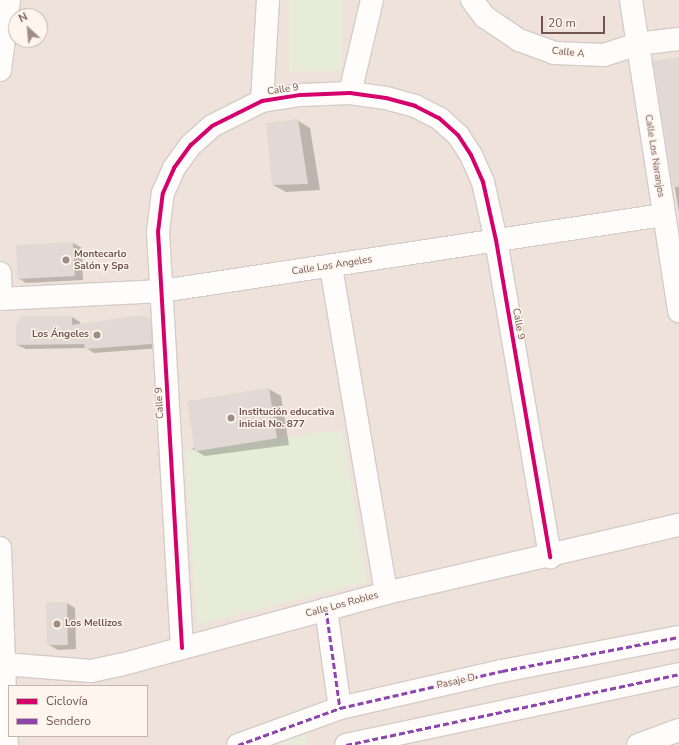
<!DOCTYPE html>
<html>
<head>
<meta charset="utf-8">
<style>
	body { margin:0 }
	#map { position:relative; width:679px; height:745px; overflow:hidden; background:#f6f1ec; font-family:"Nunito Sans",sans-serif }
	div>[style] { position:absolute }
	.residential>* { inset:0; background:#eee2da }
	.green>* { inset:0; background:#e7ecd8; transform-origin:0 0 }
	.shadow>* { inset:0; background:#0003 }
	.building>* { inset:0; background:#e2d9d4; transform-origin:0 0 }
	.roads { filter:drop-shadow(1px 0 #d4ccc9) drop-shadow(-1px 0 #d4ccc9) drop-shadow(0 1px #d4ccc9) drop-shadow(0 -1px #d4ccc9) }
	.street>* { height:22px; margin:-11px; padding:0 11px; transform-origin:11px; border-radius:11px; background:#fefdfc }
	.quiet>* { height:3px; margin-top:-1.5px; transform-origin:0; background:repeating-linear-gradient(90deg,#8e44ad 0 6px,transparent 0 9px) }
	.cycleway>* { height:4px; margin:-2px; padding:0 2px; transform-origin:2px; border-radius:2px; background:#d6006c }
	.dots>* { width:11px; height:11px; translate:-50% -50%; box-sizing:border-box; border:2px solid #fdf5ee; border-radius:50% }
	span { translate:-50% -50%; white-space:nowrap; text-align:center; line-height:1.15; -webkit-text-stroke:3px #fdf5ee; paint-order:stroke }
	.street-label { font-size:10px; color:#72554f }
	.poi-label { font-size:10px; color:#72554f; font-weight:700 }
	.left { translate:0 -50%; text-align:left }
	.right { translate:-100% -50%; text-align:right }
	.legend { position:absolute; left:8px; top:685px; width:140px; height:52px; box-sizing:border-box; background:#fdf5ee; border:1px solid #c5b5ae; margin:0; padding:5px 7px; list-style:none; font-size:12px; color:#72554f }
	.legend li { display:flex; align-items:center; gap:8px; height:20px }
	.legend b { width:20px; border:1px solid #c5b5ae }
	.north { position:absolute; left:8px; top:8px; width:40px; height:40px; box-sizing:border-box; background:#fdf5ee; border:1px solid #c5b5ae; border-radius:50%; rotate:334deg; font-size:11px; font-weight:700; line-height:16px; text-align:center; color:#72554f }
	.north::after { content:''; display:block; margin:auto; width:14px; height:18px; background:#a08c86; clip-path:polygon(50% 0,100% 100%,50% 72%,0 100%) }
	.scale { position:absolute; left:541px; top:16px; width:64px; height:18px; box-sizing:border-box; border:2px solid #72554f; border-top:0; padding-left:5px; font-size:12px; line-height:14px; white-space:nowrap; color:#72554f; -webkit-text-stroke:3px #fdf5ee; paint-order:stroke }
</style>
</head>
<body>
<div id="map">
	<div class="residential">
		<div style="clip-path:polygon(evenodd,0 0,679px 0,679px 745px,0 745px,0 0,16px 16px,40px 16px,40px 40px,16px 40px,16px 16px,0 0,9px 686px,147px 686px,147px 736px,9px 736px,9px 686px)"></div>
	</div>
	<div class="green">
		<div style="left:289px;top:0;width:53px;height:71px"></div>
		<div style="clip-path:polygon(342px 430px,367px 582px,197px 625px,185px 451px)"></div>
		<div style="clip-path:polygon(305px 733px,309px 745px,272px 745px)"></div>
	</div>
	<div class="shadow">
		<div style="clip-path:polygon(679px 58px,679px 213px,654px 62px)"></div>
		<div style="clip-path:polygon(297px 120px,310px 128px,320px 190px,286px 192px,273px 185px)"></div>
		<div style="clip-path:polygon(73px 243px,82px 248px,83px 280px,26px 283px,18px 278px,17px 246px)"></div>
		<div style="clip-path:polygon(143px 316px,159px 325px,160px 348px,94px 353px,86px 348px,26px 349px,17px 345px,72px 317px,80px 322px,80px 325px)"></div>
		<div style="clip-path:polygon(269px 389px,281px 396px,289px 445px,205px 456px,192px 449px)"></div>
		<div style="clip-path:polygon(67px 603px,75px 608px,76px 649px,58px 650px,49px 645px,47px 604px)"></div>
	</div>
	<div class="building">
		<div style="clip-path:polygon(679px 57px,679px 187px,673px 187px,653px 61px)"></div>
		<div style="clip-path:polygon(298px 119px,308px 184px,272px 185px,266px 123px)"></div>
		<div style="left:73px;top:242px;width:34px;height:57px;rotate:87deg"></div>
		<div style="clip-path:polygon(143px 315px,151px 319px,152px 344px,85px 349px,84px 344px,16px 345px,16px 324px,22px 316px,72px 316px,72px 325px)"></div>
		<div style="left:269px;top:388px;width:51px;height:83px;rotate:81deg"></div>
		<div style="left:67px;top:602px;width:43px;height:21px;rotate:89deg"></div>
	</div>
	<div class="roads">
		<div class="street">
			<div style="left:472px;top:0;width:21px;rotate:53deg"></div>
			<div style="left:485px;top:17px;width:41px;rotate:34.1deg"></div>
			<div style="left:519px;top:40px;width:37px;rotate:20deg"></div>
			<div style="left:554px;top:53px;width:50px;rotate:2.3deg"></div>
			<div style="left:604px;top:55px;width:35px;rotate:-18deg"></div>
			<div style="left:637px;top:44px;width:42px;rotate:-6.8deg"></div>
			<div style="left:631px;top:0;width:315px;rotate:81.2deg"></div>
			<div style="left:0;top:70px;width:71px;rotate:-82.7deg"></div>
			<div style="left:350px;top:93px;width:96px;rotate:-76.7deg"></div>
			<div style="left:262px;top:101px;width:101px;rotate:-86.6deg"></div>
			<div style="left:331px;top:267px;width:331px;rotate:80.4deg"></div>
			<div style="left:0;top:273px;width:25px;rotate:88deg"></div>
			<div style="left:0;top:299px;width:162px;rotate:-2.8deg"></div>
			<div style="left:162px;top:291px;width:507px;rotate:-8.63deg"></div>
			<div style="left:0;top:548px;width:197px;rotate:88deg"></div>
			<div style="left:326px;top:609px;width:100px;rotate:82deg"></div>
			<div style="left:182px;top:648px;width:417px;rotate:-93.3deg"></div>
			<div style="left:158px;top:232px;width:39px;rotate:-83deg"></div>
			<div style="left:163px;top:193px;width:27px;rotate:-66deg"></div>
			<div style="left:174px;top:168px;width:29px;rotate:-54deg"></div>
			<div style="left:191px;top:145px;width:28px;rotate:-42deg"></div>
			<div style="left:212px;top:126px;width:56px;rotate:-26.6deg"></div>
			<div style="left:262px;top:101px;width:39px;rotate:-9deg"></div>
			<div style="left:301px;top:95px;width:49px;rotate:-2.3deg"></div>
			<div style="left:350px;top:93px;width:36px;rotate:8deg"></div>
			<div style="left:386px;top:98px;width:30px;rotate:15deg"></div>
			<div style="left:415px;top:106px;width:27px;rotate:27deg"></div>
			<div style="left:439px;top:118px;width:25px;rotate:42deg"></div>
			<div style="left:458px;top:135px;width:24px;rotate:57deg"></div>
			<div style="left:471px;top:155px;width:30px;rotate:66deg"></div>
			<div style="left:483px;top:182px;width:59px;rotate:77.4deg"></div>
			<div style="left:496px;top:240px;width:322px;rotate:80.3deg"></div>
			<div style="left:4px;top:664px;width:87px;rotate:4.6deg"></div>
			<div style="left:91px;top:671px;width:30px;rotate:-12deg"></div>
			<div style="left:120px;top:665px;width:276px;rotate:-15.1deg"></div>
			<div style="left:386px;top:593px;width:301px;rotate:-13.1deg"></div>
			<div style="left:238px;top:745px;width:109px;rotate:-19.9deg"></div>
			<div style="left:340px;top:708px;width:166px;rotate:-12.9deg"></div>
			<div style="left:502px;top:671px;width:180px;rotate:-10.9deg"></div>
			<div style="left:346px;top:745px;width:340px;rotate:-12deg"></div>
			<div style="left:638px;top:745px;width:44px;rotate:-20.1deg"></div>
		</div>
	</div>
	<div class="quiet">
		<div style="left:326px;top:609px;width:100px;rotate:82deg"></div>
		<div style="left:238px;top:745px;width:109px;rotate:-19.9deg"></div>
		<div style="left:340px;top:708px;width:166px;rotate:-12.9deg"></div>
		<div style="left:502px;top:671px;width:180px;rotate:-10.9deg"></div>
		<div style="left:346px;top:745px;width:340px;rotate:-12deg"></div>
	</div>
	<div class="cycleway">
		<div style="left:182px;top:648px;width:417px;rotate:-93.3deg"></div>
		<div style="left:158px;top:232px;width:39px;rotate:-83deg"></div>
		<div style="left:163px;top:193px;width:27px;rotate:-66deg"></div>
		<div style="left:174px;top:168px;width:29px;rotate:-54deg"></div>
		<div style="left:191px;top:145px;width:28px;rotate:-42deg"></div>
		<div style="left:212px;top:126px;width:56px;rotate:-26.6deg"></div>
		<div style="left:262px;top:101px;width:39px;rotate:-9deg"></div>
		<div style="left:301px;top:95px;width:49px;rotate:-2.3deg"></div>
		<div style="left:350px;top:93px;width:36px;rotate:8deg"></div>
		<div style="left:386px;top:98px;width:30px;rotate:15deg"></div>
		<div style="left:415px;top:106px;width:27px;rotate:27deg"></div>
		<div style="left:439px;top:118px;width:25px;rotate:42deg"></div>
		<div style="left:458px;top:135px;width:24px;rotate:57deg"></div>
		<div style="left:471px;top:155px;width:30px;rotate:66deg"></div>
		<div style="left:483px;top:182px;width:59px;rotate:77.4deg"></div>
		<div style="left:496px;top:240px;width:322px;rotate:80.3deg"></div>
	</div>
	<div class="dots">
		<div style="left:66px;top:260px;background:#a08c86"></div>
		<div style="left:97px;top:335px;background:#a08c86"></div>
		<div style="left:231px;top:418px;background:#a08c86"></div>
		<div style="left:57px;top:624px;background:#a08c86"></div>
	</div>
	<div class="street-label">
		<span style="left:568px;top:53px;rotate:6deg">Calle A</span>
		<span style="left:283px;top:90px;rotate:-8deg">Calle 9</span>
		<span style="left:654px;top:156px;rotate:81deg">Calle Los Naranjos</span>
		<span style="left:332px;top:266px;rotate:-9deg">Calle Los Angeles</span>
		<span style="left:518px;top:324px;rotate:80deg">Calle 9</span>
		<span style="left:160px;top:403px;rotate:-93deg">Calle 9</span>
		<span style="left:342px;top:605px;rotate:-15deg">Calle Los Robles</span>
		<span style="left:456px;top:682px;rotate:-13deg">Pasaje D</span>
	</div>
	<div class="poi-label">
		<span class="left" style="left:74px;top:260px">Montecarlo<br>Salón y Spa</span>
		<span class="right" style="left:89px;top:335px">Los Ángeles</span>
		<span class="left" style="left:239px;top:418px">Institución educativa<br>inicial No. 877</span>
		<span class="left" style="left:65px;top:624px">Los Mellizos</span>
	</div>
	<ul class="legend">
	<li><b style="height:5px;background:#d6006c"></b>Ciclovía</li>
	<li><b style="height:5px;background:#8e44ad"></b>Sendero</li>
	</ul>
	<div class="north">N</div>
	<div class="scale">20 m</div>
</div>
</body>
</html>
